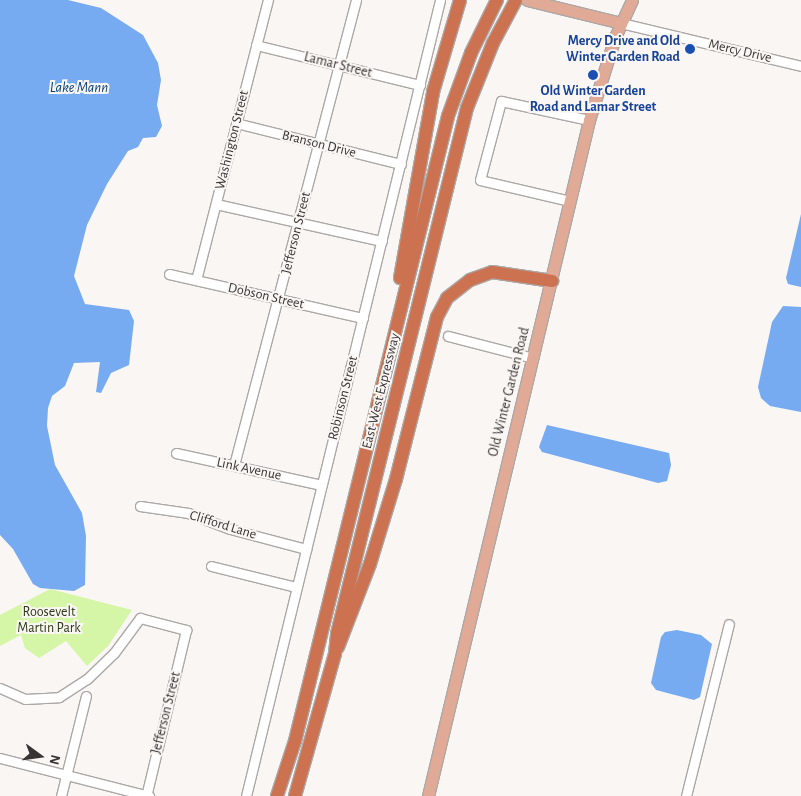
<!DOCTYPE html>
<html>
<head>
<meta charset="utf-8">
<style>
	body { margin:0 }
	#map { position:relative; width:801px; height:796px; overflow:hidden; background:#faf6f4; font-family:"Alegreya Sans",sans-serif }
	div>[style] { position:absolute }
	.green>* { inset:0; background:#d4f6a6 }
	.water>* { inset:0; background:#76abf1 }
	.roads { filter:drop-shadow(1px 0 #aca8a6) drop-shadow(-1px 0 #aca8a6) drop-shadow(0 1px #aca8a6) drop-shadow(0 -1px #aca8a6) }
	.minor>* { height:9px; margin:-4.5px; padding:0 4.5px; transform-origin:4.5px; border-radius:4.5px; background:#fff }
	.major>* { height:11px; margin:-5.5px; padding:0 5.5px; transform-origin:5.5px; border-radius:5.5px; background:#e1aa97 }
	.highway>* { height:12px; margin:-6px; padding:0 6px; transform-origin:6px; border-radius:6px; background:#cd7251 }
	.dots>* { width:14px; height:14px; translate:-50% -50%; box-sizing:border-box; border:2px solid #faf6f4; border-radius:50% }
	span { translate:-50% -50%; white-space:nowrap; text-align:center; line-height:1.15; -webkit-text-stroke:4px #faf6f4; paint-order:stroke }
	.transit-label { font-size:14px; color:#164399; font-weight:700 }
	.right { translate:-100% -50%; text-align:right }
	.street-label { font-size:14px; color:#373534 }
	.park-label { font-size:14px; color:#2a3815 }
	.water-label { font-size:15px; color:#063e7c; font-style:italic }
	.north { position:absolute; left:15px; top:731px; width:50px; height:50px; -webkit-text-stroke:4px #faf6f4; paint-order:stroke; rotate:104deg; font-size:14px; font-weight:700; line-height:20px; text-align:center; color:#373534 }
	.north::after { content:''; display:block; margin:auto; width:18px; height:22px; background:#373534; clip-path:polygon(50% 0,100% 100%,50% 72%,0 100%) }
</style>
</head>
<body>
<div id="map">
	<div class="green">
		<div style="clip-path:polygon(50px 589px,132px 610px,108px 646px,87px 666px,66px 641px,39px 658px,25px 648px,21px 635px,0 646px,0 615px)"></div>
	</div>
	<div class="water">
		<div style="clip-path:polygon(0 0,68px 0,101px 8px,143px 35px,158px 63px,161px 80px,157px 105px,162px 126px,156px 137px,143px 138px,138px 147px,128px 151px,107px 184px,87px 225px,74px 276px,85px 304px,129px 310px,134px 321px,129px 365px,111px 373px,101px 393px,96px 392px,100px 362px,74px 363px,65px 386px,52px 396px,48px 408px,47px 426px,55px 465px,82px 513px,86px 536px,85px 585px,74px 591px,40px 588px,33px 584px,13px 549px,0 535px)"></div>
		<div style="clip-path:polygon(801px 214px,801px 287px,788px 284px,786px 278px)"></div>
		<div style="clip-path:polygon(783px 306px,801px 307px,801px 412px,770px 406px,761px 398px,758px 387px,772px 322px)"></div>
		<div style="clip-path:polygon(547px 425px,669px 453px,671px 465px,667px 481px,658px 483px,542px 452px,539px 447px)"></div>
		<div style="clip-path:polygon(677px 630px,701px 635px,712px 644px,700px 697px,694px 700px,656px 690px,651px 683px,661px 637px,665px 632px)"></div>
	</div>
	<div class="roads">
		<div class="minor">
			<div style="left:621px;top:23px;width:185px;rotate:13.4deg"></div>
			<div style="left:256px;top:45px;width:169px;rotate:13.7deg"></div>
			<div style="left:236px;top:123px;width:170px;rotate:14deg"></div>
			<div style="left:570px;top:201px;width:92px;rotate:-166.9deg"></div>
			<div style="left:480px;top:180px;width:82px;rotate:-75.1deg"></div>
			<div style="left:501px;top:101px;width:90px;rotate:12.2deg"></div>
			<div style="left:216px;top:204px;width:170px;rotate:12.6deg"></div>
			<div style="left:169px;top:274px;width:199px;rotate:12.8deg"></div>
			<div style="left:196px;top:280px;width:289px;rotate:-75.6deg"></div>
			<div style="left:448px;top:336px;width:88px;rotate:14.5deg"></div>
			<div style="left:176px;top:453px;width:149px;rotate:12.4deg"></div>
			<div style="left:234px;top:465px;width:481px;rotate:-75.3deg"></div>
			<div style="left:140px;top:506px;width:49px;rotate:8.3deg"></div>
			<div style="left:188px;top:513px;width:45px;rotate:20.9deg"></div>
			<div style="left:230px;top:529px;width:79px;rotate:14.7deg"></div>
			<div style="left:211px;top:566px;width:88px;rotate:13.9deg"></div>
			<div style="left:0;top:688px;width:27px;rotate:24deg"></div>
			<div style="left:25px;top:699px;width:34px;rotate:-3deg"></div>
			<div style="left:59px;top:697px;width:33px;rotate:-33deg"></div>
			<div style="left:87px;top:679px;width:37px;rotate:-44deg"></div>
			<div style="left:114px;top:653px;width:44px;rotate:-53.4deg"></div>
			<div style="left:140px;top:618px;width:48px;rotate:14.6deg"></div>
			<div style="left:186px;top:630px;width:171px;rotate:103.5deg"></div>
			<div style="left:0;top:758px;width:154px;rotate:14.3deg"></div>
			<div style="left:61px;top:796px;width:103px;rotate:-76deg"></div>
			<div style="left:246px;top:796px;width:819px;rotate:-76.3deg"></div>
			<div style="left:686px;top:796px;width:177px;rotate:-76deg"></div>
		</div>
		<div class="major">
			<div style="left:527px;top:0;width:97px;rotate:13.7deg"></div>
			<div style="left:428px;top:796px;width:695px;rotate:-76.6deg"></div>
			<div style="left:589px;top:120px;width:87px;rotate:-72.6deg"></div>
			<div style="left:615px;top:37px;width:41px;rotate:-65.3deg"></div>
		</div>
		<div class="highway">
			<div style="left:400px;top:278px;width:189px;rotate:-79.9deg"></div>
			<div style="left:433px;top:92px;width:96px;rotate:-73.6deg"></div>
			<div style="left:338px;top:647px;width:89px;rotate:-68.9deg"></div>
			<div style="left:370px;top:564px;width:89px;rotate:-73deg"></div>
			<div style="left:396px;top:479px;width:167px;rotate:-75.8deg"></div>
			<div style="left:437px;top:317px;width:21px;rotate:-62deg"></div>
			<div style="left:447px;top:298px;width:29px;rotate:-38deg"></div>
			<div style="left:470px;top:280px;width:23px;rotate:-20deg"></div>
			<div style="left:492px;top:272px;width:61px;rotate:8.5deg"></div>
			<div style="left:277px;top:796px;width:58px;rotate:-71.9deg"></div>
			<div style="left:295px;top:741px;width:643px;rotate:-76.24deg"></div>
			<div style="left:448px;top:116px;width:67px;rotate:-69.9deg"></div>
			<div style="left:471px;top:53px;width:59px;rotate:-63.9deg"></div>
			<div style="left:295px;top:796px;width:148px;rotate:-74.3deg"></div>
			<div style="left:335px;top:654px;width:20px;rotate:-84deg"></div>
			<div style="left:337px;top:634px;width:542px;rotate:-76.12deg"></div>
			<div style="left:467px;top:108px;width:70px;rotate:-68.2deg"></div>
			<div style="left:493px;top:43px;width:49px;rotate:-61.9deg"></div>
		</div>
	</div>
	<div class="dots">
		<div style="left:690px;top:49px;background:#1a4fb4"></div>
		<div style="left:593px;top:75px;background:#1a4fb4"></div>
	</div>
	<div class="transit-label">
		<span class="right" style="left:680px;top:49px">Mercy Drive and Old<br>Winter Garden Road</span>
		<span style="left:593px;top:99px">Old Winter Garden<br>Road and Lamar Street</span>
	</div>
	<div class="street-label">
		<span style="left:740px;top:51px;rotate:13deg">Mercy Drive</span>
		<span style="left:338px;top:65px;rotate:14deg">Lamar Street</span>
		<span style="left:232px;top:140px;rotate:-76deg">Washington Street</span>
		<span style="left:319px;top:144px;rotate:14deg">Branson Drive</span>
		<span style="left:296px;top:233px;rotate:-76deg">Jefferson Street</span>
		<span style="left:266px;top:296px;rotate:13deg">Dobson Street</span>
		<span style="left:381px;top:391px;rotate:-76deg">East-West Expressway</span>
		<span style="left:509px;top:392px;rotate:-76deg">Old Winter Garden Road</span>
		<span style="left:343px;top:398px;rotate:-76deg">Robinson Street</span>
		<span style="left:249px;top:469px;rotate:12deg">Link Avenue</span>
		<span style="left:223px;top:525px;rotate:17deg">Clifford Lane</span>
		<span style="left:166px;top:713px;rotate:-76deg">Jefferson Street</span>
	</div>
	<div class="park-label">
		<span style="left:49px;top:620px">Roosevelt<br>Martin Park</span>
	</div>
	<div class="water-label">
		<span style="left:79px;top:88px">Lake Mann</span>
	</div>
	<div class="north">N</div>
</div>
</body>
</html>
